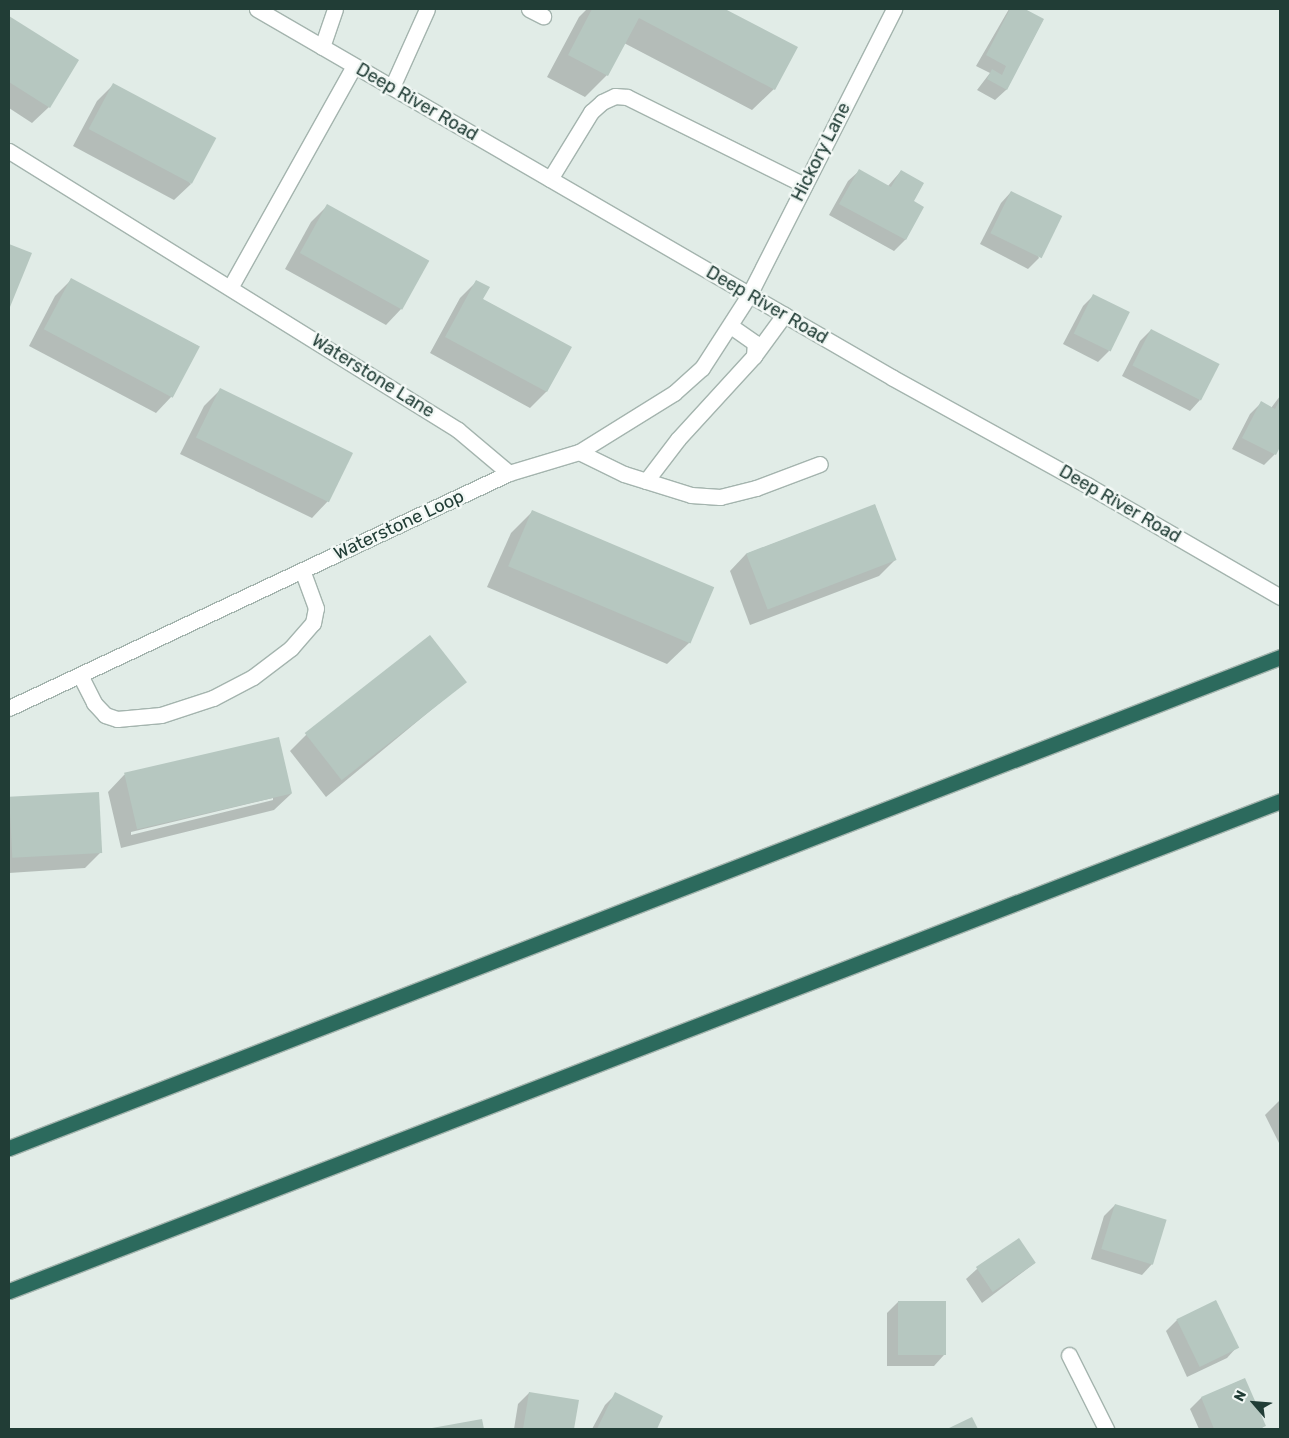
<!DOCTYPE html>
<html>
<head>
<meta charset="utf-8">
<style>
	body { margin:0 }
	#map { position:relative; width:1289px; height:1438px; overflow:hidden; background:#e1ece7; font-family:Rubik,sans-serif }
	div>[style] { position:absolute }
	.shadow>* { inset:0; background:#0003 }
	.building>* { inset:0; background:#b6c7c0; transform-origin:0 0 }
	.roads { filter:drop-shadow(1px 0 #a4b4ae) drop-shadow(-1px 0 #a4b4ae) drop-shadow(0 1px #a4b4ae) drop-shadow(0 -1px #a4b4ae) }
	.service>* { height:15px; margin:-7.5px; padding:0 7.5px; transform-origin:7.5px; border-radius:7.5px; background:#fff }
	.minor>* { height:15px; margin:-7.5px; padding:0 7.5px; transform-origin:7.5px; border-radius:7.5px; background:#fff }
	.tertiary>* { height:15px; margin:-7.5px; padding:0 7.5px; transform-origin:7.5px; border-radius:7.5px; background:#fff }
	.motorway>* { height:15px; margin:-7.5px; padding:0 7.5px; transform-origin:7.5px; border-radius:7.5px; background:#2c6a5d }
	span { translate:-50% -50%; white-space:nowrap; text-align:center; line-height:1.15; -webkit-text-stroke:5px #f2f8f5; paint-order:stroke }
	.street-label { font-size:18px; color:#213d36 }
	.frame { position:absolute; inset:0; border:10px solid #213d36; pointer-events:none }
	.north { position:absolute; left:1229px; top:1378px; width:50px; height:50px; -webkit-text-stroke:4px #f2f8f5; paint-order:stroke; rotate:297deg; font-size:14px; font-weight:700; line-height:20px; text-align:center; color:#213d36 }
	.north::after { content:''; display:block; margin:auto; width:18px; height:22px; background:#213d36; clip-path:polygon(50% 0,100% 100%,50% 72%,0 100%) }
</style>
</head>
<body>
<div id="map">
	<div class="shadow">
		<div style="clip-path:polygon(587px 9px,722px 9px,796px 48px,774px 89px,752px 110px,624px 43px,607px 75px,585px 97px,547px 77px,579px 17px)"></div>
		<div style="clip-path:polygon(1009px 9px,1023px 9px,1043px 20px,1006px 90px,995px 100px,977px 90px,990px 73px,976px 66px)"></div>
		<div style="clip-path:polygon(9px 18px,78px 60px,49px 107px,32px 123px,9px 108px)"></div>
		<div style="clip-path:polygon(114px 84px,191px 184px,174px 200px,73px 146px,97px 101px)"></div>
		<div style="clip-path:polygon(859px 171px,888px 186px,901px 171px,912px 202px,922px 207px,905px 240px,894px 251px,829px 215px,848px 181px)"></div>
		<div style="clip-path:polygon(1011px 192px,1039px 258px,1028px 269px,980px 244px,1001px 203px)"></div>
		<div style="clip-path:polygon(327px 206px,402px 308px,386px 325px,285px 269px,311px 222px)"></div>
		<div style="clip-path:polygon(9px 245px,30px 253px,9px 307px)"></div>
		<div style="clip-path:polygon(71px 280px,198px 346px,172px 396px,156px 413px,29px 346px,55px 296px)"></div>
		<div style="clip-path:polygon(477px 281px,482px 299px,570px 348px,546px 392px,530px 408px,430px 353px,460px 298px)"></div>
		<div style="clip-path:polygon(1094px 295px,1109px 351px,1098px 362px,1063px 344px,1083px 306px)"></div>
		<div style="clip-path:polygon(1151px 330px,1200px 400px,1190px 411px,1122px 376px,1140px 341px)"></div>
		<div style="clip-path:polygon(220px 390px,328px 501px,312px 518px,180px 454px,204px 406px)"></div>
		<div style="clip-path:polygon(1280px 396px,1280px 444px,1275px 454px,1264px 465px,1232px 449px,1250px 414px,1261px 403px,1271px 408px)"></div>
		<div style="clip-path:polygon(875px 505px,895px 560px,879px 576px,750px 625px,730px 571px,746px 554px)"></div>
		<div style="clip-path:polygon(532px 512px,712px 588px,689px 643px,667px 664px,487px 587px,511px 533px)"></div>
		<div style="clip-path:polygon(465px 682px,326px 797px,290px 751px,306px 735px)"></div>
		<div style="clip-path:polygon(evenodd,278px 738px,291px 794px,274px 810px,121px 848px,108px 792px,124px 775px,278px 738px,273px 798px,273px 800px,131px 835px,131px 832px,273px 798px)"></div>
		<div style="clip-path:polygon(98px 794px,101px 852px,85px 868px,9px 873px,9px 798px)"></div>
		<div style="clip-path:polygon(1280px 1100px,1280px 1145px,1265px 1115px)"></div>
		<div style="clip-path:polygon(1115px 1205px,1152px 1264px,1142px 1275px,1091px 1259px,1104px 1216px)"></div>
		<div style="clip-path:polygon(1035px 1263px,982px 1303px,966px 1279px,977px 1269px)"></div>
		<div style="clip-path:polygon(1216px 1301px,1237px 1347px,1227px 1358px,1187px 1377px,1166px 1331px,1177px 1320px)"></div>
		<div style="clip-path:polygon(898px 1302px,944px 1355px,934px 1366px,887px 1366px,887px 1313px)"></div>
		<div style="clip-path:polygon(1244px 1379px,1264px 1426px,1261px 1429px,1199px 1429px,1190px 1409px,1201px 1398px)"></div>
		<div style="clip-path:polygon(529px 1393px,577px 1401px,573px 1429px,514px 1429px,518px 1404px)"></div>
		<div style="clip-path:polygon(616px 1394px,661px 1417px,655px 1429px,592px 1429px,605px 1405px)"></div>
	</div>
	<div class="building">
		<div style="clip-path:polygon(592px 9px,725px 9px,798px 47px,775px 90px,639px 18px,608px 76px,568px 55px)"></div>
		<div style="clip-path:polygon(1010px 9px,1025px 9px,1044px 19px,1007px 90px,987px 79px,992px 69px,1002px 75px,1006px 66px,986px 55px)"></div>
		<div style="clip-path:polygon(9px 16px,79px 60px,50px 108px,9px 82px)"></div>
		<div style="left:113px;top:83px;width:117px;height:52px;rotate:28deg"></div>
		<div style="clip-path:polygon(859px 169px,891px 187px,901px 170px,924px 183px,914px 201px,924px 207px,906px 240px,839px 204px)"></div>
		<div style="left:1011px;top:191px;width:57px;height:47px;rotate:26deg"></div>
		<div style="left:327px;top:204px;width:117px;height:56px;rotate:29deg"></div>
		<div style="clip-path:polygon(9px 244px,32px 253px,10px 307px,9px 306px)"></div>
		<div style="left:71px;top:278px;width:146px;height:58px;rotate:28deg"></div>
		<div style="clip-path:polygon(476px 280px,490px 287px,483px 299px,572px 347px,547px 392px,445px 337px)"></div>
		<div style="left:1093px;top:294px;width:41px;height:44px;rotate:26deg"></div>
		<div style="left:1151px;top:329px;width:77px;height:41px;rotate:27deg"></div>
		<div style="left:220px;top:388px;width:148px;height:55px;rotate:26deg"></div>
		<div style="clip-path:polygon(1280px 399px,1280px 447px,1276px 455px,1242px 438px,1261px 401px,1275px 409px)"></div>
		<div style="left:875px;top:504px;width:60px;height:138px;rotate:69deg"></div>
		<div style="left:532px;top:510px;width:198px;height:61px;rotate:23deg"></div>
		<div style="left:430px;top:635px;width:60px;height:159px;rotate:52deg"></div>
		<div style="left:279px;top:737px;width:58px;height:159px;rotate:77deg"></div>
		<div style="left:99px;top:792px;width:61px;height:90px;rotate:87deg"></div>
		<div style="left:1115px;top:1204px;width:54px;height:47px;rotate:17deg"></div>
		<div style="left:1019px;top:1238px;width:30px;height:52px;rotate:56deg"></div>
		<div style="left:1216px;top:1300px;width:53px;height:44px;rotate:64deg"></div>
		<div style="left:898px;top:1301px;width:48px;height:54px"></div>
		<div style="clip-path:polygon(1245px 1378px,1266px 1426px,1259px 1429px,1214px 1429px,1201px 1397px)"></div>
		<div style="clip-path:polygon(529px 1392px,579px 1400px,574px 1429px,523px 1429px)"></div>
		<div style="clip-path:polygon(615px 1392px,663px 1416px,657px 1429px,597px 1429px)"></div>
		<div style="clip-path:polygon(972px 1417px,978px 1429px,947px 1429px)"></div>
		<div style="clip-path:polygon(482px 1419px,484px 1429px,432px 1429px,432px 1428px)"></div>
	</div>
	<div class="roads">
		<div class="service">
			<div style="left:529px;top:9px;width:16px;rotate:27deg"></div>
			<div style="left:322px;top:47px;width:40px;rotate:-71.1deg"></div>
			<div style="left:392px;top:87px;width:85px;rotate:-65.8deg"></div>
			<div style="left:550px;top:179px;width:79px;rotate:-58.5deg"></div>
			<div style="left:591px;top:112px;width:15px;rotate:-42deg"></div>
			<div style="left:602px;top:102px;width:14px;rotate:-25deg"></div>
			<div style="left:615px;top:96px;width:12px;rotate:5deg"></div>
			<div style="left:627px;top:97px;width:198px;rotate:26.4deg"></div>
			<div style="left:754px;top:356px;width:51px;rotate:-53.8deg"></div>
			<div style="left:579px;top:452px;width:50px;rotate:26.1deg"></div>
			<div style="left:624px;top:474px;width:70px;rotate:17.4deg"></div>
			<div style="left:691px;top:495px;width:29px;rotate:4deg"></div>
			<div style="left:720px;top:497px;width:37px;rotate:-14deg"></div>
			<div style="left:756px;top:488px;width:68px;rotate:-20.6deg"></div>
			<div style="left:646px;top:481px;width:53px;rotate:-52.7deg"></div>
			<div style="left:678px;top:439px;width:113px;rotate:-47.5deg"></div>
			<div style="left:754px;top:356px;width:13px;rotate:-86deg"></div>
			<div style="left:755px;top:343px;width:29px;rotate:-145deg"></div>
			<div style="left:81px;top:677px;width:29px;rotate:63deg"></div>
			<div style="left:94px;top:703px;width:16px;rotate:47deg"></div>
			<div style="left:105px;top:715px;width:13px;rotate:18deg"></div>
			<div style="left:117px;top:719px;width:44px;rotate:-5.2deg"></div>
			<div style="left:161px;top:715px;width:55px;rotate:-18.1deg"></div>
			<div style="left:213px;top:698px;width:45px;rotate:-27.7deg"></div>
			<div style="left:253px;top:677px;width:48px;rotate:-37.3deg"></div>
			<div style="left:291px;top:648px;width:33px;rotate:-49deg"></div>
			<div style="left:313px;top:623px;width:15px;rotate:-79deg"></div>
			<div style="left:316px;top:608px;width:40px;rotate:-110.2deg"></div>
		</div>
		<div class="minor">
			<div style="left:9px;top:151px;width:529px;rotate:31.86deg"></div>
			<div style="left:458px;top:430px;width:67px;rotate:40.1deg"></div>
			<div style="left:231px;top:286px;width:252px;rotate:-60.8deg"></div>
			<div style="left:9px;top:708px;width:552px;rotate:-25.17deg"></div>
			<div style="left:509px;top:473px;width:73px;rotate:-16.7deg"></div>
			<div style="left:579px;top:452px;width:112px;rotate:-31.8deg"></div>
			<div style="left:674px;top:393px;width:38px;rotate:-42deg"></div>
			<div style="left:702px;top:368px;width:87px;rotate:-57.2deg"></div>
			<div style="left:749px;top:295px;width:321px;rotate:-63.1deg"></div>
			<div style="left:1069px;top:1355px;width:83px;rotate:63.4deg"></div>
		</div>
		<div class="tertiary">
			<div style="left:257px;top:9px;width:735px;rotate:30.12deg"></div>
			<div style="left:893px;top:378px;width:222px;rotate:28.9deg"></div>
			<div style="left:1087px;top:485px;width:223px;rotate:30.1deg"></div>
		</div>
		<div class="motorway">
			<div style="left:9px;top:1148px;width:1363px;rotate:-21.12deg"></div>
			<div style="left:9px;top:1291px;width:1362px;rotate:-21.08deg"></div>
		</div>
	</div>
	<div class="street-label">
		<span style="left:417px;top:102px;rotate:30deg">Deep River Road</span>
		<span style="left:821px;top:152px;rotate:-63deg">Hickory Lane</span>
		<span style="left:767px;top:305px;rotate:30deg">Deep River Road</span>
		<span style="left:373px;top:376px;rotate:32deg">Waterstone Lane</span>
		<span style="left:1120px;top:504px;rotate:30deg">Deep River Road</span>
		<span style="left:399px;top:525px;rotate:-25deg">Waterstone Loop</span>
	</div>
	<div class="frame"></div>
	<div class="north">N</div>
</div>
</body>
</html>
